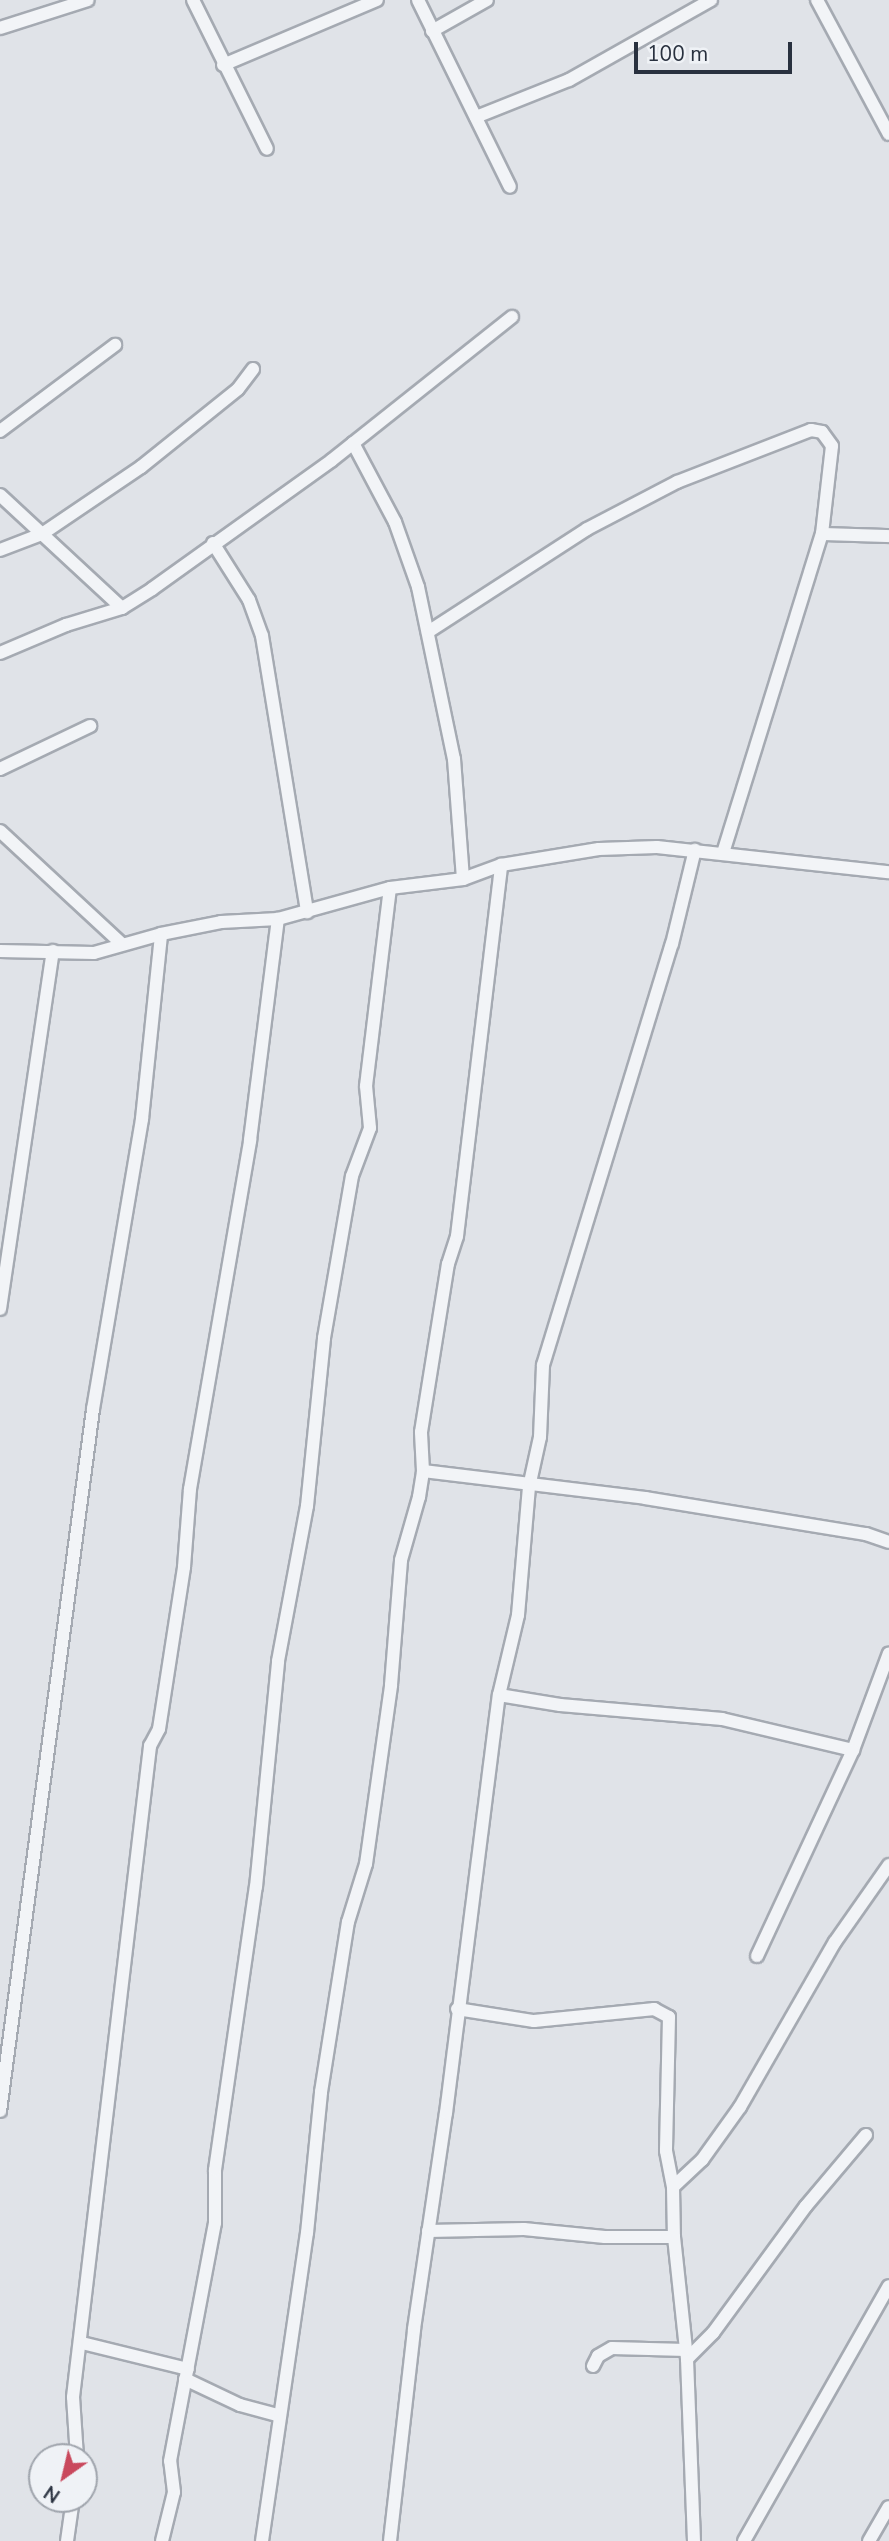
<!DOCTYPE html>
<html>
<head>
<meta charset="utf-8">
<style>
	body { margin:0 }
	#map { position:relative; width:889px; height:2541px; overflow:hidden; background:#e0e3e8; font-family:"Nunito Sans",sans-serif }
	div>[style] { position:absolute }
	.roads { filter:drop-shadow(2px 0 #a5aab2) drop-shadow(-2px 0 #a5aab2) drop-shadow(0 2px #a5aab2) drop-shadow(0 -2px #a5aab2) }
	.minor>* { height:12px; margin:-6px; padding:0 6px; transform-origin:6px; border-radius:6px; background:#f2f4f7 }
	span { translate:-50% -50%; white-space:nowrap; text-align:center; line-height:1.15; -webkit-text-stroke:5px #eff2f6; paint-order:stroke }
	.north { position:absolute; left:28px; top:2443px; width:70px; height:70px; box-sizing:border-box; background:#eff2f6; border:2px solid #a0a5ad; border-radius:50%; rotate:214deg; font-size:19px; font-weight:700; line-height:28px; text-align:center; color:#29313f }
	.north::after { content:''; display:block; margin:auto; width:24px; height:32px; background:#c9495d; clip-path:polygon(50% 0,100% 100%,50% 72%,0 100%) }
	.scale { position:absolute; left:634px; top:42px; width:158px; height:32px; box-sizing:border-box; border:4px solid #29313f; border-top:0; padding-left:9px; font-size:21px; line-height:24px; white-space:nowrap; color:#29313f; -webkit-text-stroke:5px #eff2f6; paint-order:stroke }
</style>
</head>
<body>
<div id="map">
	<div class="roads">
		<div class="minor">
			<div style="left:193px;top:0;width:166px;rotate:63.6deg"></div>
			<div style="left:418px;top:0;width:208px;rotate:63.8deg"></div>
			<div style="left:817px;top:0;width:152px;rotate:61.8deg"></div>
			<div style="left:0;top:28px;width:92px;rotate:-17.7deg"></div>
			<div style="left:432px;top:31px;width:63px;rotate:-29.4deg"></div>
			<div style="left:223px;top:65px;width:167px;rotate:-22.9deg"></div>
			<div style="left:476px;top:117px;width:100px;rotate:-21.7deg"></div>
			<div style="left:569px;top:80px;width:163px;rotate:-29.4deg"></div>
			<div style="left:0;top:431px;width:144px;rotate:-36.8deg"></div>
			<div style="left:353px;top:443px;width:89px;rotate:62deg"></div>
			<div style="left:395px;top:522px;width:69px;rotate:70.5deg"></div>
			<div style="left:418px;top:587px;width:176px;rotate:78.2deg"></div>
			<div style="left:454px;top:759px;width:120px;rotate:85.7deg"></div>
			<div style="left:0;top:495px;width:166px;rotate:42.8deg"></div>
			<div style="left:213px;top:543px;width:67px;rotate:57.7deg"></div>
			<div style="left:249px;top:600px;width:38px;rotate:70deg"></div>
			<div style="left:262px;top:636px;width:280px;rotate:80.7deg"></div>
			<div style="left:0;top:550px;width:45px;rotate:-20.9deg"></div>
			<div style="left:42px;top:534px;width:120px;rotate:-34.1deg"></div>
			<div style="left:141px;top:467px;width:124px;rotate:-38.8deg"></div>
			<div style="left:238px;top:389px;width:25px;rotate:-53deg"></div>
			<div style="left:428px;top:632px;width:189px;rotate:-32.9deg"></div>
			<div style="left:587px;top:529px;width:102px;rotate:-27.6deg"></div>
			<div style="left:677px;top:482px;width:144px;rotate:-21.2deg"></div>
			<div style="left:811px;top:430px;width:11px;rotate:10deg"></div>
			<div style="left:822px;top:432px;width:17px;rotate:54deg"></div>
			<div style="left:832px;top:446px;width:89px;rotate:96.5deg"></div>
			<div style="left:0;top:653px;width:72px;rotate:-23deg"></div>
			<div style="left:66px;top:625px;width:59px;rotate:-16.9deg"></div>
			<div style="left:122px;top:608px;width:36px;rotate:-32deg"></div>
			<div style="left:152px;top:589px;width:221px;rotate:-35.6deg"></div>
			<div style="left:332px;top:460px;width:230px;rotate:-38.5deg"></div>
			<div style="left:0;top:769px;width:100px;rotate:-25.5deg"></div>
			<div style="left:0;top:831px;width:166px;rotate:42.8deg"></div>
			<div style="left:723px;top:853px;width:334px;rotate:-72.8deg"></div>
			<div style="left:822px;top:534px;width:67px;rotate:1.7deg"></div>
			<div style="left:0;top:951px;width:94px;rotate:1.2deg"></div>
			<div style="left:94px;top:953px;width:70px;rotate:-15.8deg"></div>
			<div style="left:161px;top:934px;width:61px;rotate:-11.3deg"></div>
			<div style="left:221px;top:922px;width:57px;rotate:-3deg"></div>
			<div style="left:278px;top:919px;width:116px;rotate:-15.5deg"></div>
			<div style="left:390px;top:888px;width:74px;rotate:-7deg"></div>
			<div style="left:463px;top:879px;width:40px;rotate:-20.2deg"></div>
			<div style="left:501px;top:865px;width:99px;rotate:-9.3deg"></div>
			<div style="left:599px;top:849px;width:58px;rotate:-2deg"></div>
			<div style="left:657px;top:847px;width:233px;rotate:6.2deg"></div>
			<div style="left:0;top:1309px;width:362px;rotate:-81.6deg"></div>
			<div style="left:423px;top:1471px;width:224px;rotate:6.9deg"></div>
			<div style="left:645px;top:1498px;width:224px;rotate:9.3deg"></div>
			<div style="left:866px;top:1534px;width:24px;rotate:19deg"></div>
			<div style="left:499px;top:1695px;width:62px;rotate:9.3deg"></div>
			<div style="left:560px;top:1705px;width:163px;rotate:4.9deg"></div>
			<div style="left:722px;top:1719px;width:135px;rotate:13.3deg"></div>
			<div style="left:853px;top:1750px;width:103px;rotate:-69.6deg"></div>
			<div style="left:757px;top:1956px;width:227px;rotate:-65deg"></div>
			<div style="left:457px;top:2009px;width:78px;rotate:8.9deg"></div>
			<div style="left:534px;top:2021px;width:121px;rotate:-5.7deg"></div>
			<div style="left:654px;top:2009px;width:17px;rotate:28deg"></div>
			<div style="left:669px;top:2017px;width:134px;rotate:91.3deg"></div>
			<div style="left:666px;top:2151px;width:37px;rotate:79deg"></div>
			<div style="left:673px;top:2187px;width:50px;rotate:88.9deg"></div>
			<div style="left:674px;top:2237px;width:123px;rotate:83.9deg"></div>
			<div style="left:687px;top:2359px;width:182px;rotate:87.8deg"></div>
			<div style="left:0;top:2111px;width:708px;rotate:-82.45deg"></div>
			<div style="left:93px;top:1409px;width:294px;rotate:-80.4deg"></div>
			<div style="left:142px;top:1119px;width:186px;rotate:-84.1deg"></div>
			<div style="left:673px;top:2187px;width:40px;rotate:-43deg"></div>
			<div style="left:702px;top:2160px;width:65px;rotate:-54.4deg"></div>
			<div style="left:740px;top:2107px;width:190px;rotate:-60.1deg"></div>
			<div style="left:835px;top:1942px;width:94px;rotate:-55deg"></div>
			<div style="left:428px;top:2231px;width:96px;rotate:-1.2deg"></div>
			<div style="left:524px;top:2229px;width:81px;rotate:5.6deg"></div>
			<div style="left:605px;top:2237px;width:69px"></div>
			<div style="left:82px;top:2343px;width:109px;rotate:13.8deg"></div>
			<div style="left:687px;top:2359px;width:37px;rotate:-45deg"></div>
			<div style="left:713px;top:2333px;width:157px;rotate:-53.8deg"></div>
			<div style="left:806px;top:2206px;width:93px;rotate:-49.8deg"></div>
			<div style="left:593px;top:2366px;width:11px;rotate:-63deg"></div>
			<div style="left:598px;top:2356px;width:16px;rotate:-30deg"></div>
			<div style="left:612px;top:2348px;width:74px;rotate:1.5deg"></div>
			<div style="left:185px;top:2379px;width:61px;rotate:25.3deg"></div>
			<div style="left:240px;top:2405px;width:38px;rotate:15deg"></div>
			<div style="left:77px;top:2457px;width:60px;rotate:-93.8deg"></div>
			<div style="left:73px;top:2397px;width:656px;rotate:-83.25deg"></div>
			<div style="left:150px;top:1746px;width:19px;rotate:-62deg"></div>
			<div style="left:159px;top:1729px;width:164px;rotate:-81.2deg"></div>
			<div style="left:184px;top:1567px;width:78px;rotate:-85.6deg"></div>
			<div style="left:190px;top:1489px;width:354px;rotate:-80.2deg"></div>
			<div style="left:250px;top:1140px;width:223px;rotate:-82.8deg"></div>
			<div style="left:67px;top:2541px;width:42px;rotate:-81.9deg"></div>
			<div style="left:162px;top:2541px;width:50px;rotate:-76.2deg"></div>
			<div style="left:174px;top:2492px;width:31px;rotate:-97deg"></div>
			<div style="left:170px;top:2461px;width:242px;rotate:-79.3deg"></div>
			<div style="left:215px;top:2223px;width:53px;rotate:-90deg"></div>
			<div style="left:215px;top:2170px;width:286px;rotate:-81.8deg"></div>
			<div style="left:256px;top:1887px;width:227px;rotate:-84.4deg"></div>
			<div style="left:278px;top:1661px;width:158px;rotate:-79.4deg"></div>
			<div style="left:307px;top:1506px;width:169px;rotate:-84.2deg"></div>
			<div style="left:324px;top:1338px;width:164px;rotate:-80.2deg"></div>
			<div style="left:352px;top:1176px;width:51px;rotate:-69.4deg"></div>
			<div style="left:370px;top:1128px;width:42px;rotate:-95.4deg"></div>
			<div style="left:366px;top:1086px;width:199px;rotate:-83.1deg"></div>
			<div style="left:262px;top:2541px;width:311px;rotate:-81.7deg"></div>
			<div style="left:307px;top:2233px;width:142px;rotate:-84.3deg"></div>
			<div style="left:321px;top:2092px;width:172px;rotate:-81deg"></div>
			<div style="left:348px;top:1922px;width:61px;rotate:-72.8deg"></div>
			<div style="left:366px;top:1864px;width:181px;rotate:-82deg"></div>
			<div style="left:391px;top:1685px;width:125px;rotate:-85.4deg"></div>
			<div style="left:401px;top:1560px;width:66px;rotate:-74.1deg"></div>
			<div style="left:419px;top:1497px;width:26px;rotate:-81deg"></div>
			<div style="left:423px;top:1471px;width:39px;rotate:-93deg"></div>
			<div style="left:421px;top:1432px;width:170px;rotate:-80.9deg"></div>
			<div style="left:448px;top:1264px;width:29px;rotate:-72deg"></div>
			<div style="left:457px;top:1236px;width:374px;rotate:-83.2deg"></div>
			<div style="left:390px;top:2541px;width:213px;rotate:-83.5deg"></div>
			<div style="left:414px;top:2329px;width:218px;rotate:-81.6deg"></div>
			<div style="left:446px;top:2113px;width:421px;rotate:-82.8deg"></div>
			<div style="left:499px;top:1695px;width:82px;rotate:-76.6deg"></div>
			<div style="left:518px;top:1615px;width:128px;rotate:-85.1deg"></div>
			<div style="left:529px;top:1487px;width:51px;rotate:-77.6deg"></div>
			<div style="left:540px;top:1437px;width:72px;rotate:-87.6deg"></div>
			<div style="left:543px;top:1365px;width:440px;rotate:-73deg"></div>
			<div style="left:672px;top:944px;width:97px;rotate:-76.3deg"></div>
			<div style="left:744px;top:2541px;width:293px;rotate:-60.4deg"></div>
			<div style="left:869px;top:2541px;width:39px;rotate:-60deg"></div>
		</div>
	</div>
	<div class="north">N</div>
	<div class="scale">100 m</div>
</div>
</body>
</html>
